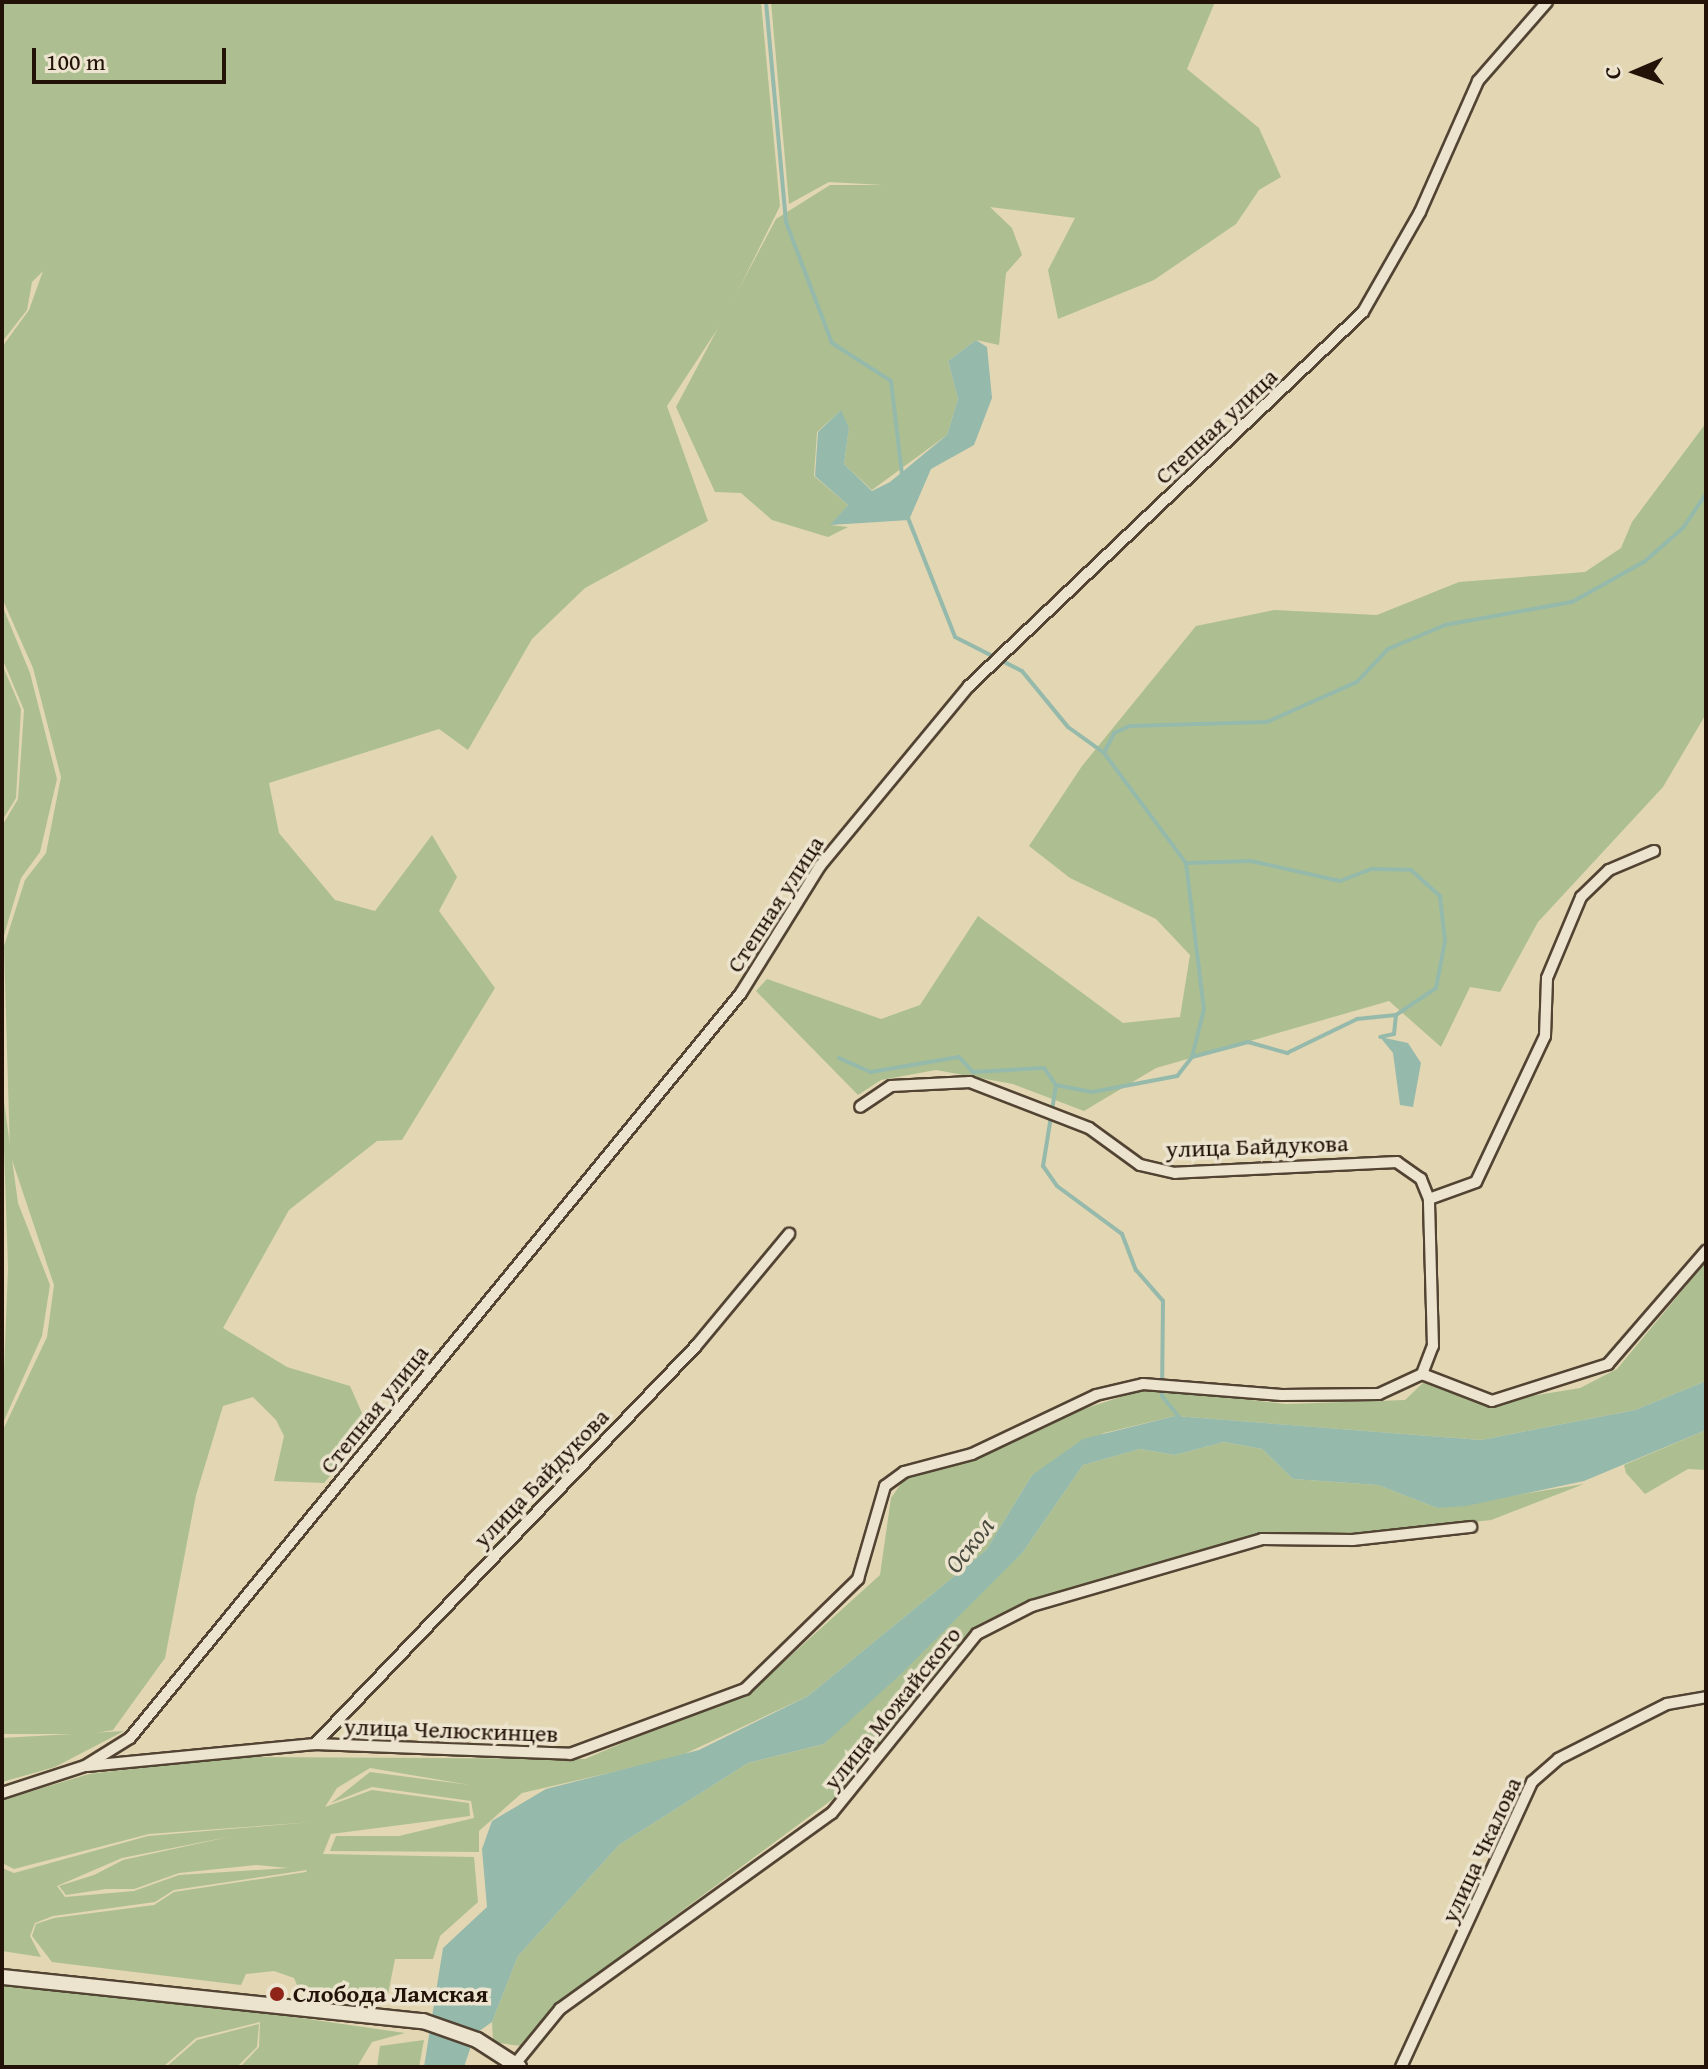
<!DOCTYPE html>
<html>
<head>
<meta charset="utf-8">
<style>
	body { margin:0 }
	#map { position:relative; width:1708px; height:2069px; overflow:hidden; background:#e2d6b3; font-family:"Gentium Book Plus",serif }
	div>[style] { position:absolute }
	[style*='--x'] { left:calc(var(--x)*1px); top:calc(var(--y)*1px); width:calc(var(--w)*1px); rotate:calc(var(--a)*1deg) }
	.green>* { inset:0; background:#adbf91 }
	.water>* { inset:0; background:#95b9ab }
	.stream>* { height:4px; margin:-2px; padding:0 2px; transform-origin:2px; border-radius:2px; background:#95b9ab }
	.roads { filter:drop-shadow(2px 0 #524333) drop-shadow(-2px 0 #524333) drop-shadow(0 2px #524333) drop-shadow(0 -2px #524333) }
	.street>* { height:10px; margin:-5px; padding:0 5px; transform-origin:5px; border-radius:5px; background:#ece4ce }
	.secondary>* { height:14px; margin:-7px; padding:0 7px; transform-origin:7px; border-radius:7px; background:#ece4ce }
	.dots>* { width:22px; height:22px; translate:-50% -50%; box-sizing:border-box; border:4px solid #ece4ce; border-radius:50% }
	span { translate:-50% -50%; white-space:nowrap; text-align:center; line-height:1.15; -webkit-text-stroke:7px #ece4ce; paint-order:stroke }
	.street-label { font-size:24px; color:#221208 }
	.poi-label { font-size:24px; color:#221208; font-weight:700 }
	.left { translate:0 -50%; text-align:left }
	.water-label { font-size:26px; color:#4a4c41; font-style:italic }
	.frame { position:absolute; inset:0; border:4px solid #221208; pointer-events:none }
	.north { position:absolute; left:1596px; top:32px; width:80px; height:80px; -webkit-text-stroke:6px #ece4ce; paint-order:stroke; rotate:268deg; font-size:22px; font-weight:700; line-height:32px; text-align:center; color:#221208 }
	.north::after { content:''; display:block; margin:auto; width:28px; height:36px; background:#221208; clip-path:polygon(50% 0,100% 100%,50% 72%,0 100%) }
	.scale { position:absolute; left:32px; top:48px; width:194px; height:36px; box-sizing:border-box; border:4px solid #221208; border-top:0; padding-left:10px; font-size:24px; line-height:28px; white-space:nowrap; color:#221208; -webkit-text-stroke:6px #ece4ce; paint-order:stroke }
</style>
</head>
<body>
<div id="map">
	<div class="green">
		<i style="clip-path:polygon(2px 2px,761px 2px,780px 206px,724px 319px,667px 406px,708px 521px,585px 588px,532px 639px,468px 750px,439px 729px,269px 783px,279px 833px,335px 900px,375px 911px,432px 835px,457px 877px,439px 911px,495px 988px,402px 1140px,377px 1141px,289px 1210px,223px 1328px,287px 1367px,350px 1386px,362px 1413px,346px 1457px,324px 1483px,274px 1481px,284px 1436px,276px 1420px,253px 1397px,223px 1406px,196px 1495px,165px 1658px,113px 1730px,90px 1734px,2px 1734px,2px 1432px,47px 1337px,54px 1285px,10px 1154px,4px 946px,25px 880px,46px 853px,61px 777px,33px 668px,2px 598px,2px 347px,29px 310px,43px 271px,32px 282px,27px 310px,2px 342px)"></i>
		<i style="clip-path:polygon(771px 2px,1215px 2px,1187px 69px,1259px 128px,1281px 177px,1259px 190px,1236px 224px,1154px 280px,1058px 319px,1048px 270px,1075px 218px,990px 207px,1012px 228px,1022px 255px,1006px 273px,999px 345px,976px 340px,948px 361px,958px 399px,947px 435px,872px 490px,844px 464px,849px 428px,840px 411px,817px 432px,814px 476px,848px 505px,831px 525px,848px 527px,828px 537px,772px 520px,741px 493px,715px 492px,676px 407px,776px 219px,830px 185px,883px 185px,829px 182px,789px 204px)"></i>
		<i style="clip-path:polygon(1706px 423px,1706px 714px,1663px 787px,1538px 922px,1500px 992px,1470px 987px,1441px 1047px,1389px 1001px,1156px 1068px,1084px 1111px,1013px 1084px,936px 1070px,881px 1080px,858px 1095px,756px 991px,767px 979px,881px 1019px,920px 1005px,978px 916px,1123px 1023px,1180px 1017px,1190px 955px,1156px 919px,1070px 878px,1029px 846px,1082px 766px,1196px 626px,1274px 610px,1377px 615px,1459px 582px,1585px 572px,1621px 548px,1632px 522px)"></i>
		<i style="clip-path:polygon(2px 605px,30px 673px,57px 779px,40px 852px,21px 878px,2px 942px,2px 826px,18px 799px,24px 710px,2px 658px)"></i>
		<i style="clip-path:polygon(2px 664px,21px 709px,16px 798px,2px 821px)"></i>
		<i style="clip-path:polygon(2px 1087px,18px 1203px,50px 1285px,42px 1336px,2px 1425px,8px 1268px)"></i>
		<i style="clip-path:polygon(evenodd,1706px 1262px,1706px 1381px,1635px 1410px,1481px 1440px,1175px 1416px,1104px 1433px,1032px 1475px,986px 1550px,808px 1696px,678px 1757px,522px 1793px,479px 1831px,479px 1852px,330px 1851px,336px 1836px,399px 1836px,474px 1818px,471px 1801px,372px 1787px,331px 1803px,370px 1772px,470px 1785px,370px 1768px,337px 1788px,325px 1807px,372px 1790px,469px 1803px,470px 1816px,331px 1834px,323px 1854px,474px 1857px,478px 1902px,440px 1936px,433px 1959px,395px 1959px,387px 1999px,300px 1992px,294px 1978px,274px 1971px,246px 1974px,241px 1985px,52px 1962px,32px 1936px,36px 1924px,54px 1918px,154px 1905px,174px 1892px,306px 1872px,307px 1870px,174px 1890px,155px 1902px,53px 1916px,35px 1923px,30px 1936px,41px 1957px,2px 1951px,2px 1868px,14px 1873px,148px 1836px,313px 1822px,149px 1834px,14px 1869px,2px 1863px,2px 1800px,89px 1774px,236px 1757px,585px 1759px,758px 1685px,880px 1575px,891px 1498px,905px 1478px,974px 1461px,1047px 1421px,1148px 1388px,1286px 1404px,1405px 1400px,1426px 1380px,1489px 1403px,1580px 1388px,1617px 1369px,1706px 1262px,233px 1836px,123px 1860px,94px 1875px,59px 1886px,66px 1895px,106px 1889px,134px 1889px,179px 1873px,257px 1865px,288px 1868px,179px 1875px,134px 1891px,65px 1897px,57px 1886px,122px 1858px,233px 1836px)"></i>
		<i style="clip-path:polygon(1706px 1430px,1706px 1470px,1688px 1469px,1645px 1494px,1626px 1473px,1624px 1465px)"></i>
		<i style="clip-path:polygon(1224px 1442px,1262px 1449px,1293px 1479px,1378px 1485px,1437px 1508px,1584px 1484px,1491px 1520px,1358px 1535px,1257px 1534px,1030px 1600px,974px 1631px,845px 1790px,553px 2006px,521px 2046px,493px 2042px,492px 2022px,518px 1956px,619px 1845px,748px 1763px,824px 1744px,1023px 1552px,1083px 1465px,1140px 1449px,1175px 1455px)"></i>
		<i style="clip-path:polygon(124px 1731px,55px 1767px,2px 1782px,2px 1738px)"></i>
		<i style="clip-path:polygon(2px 1986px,149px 1996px,405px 2033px,372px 2042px,357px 2067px,240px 2067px,259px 2047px,260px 2022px,196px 2038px,163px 2067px,2px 2067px)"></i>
		<i style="clip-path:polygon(259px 2024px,257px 2047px,237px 2067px,166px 2067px,197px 2040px)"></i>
		<i style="clip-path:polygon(424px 2040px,419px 2067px,377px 2067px,380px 2046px)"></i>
	</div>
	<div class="water">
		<i style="clip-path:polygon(976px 340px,987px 347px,992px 398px,974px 445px,931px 469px,909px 520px,830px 525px,848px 505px,815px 476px,818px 432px,841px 410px,849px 428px,844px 464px,872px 491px,890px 482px,947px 435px,958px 399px,948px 361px)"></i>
		<i style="clip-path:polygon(1380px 1037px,1408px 1043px,1421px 1063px,1413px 1107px,1400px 1105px,1393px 1053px)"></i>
		<i style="clip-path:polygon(1706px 1381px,1706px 1430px,1584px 1481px,1466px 1506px,1437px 1508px,1378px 1485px,1293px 1479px,1262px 1449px,1224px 1442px,1175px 1455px,1140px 1449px,1083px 1465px,1023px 1552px,900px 1675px,824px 1744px,748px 1763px,619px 1845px,518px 1956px,492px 2022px,475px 2034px,464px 2067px,424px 2067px,443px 1948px,487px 1907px,482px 1849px,492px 1821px,546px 1789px,699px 1750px,808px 1696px,986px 1550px,1032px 1475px,1083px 1439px,1175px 1416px,1481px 1440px,1635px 1410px)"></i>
	</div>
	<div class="stream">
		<i style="--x:766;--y:2;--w:221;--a:84.8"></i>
		<i style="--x:786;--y:222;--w:129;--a:69.2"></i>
		<i style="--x:832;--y:343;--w:70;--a:32.8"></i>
		<i style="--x:891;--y:381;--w:94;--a:83.3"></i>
		<i style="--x:908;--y:518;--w:128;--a:68.4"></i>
		<i style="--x:955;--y:637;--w:75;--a:26.9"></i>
		<i style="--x:1022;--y:671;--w:72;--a:50.6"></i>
		<i style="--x:1068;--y:727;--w:44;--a:35.8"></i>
		<i style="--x:1104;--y:753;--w:137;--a:53.3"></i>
		<i style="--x:1186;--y:863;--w:147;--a:83"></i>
		<i style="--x:1204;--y:1009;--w:49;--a:104"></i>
		<i style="--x:1192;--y:1057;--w:24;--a:128"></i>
		<i style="--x:1177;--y:1076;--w:86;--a:169.3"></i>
		<i style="--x:1092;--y:1092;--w:37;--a:-169"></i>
		<i style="--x:1104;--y:753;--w:22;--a:-63"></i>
		<i style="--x:1114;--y:733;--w:17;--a:-24"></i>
		<i style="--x:1130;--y:726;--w:137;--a:-1.7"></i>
		<i style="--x:1267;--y:722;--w:98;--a:-24"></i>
		<i style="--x:1357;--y:682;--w:45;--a:-46.8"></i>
		<i style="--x:1388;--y:649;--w:62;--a:-22.8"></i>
		<i style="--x:1445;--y:625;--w:129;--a:-10.3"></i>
		<i style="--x:1572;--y:602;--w:82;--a:-29.1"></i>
		<i style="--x:1644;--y:562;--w:52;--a:-41.1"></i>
		<i style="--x:1683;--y:528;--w:41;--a:-55.9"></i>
		<i style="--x:1186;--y:863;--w:65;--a:-1.8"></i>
		<i style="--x:1251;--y:861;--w:91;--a:12.7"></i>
		<i style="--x:1340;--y:881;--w:34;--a:-21"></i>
		<i style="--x:1372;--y:869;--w:39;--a:1"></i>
		<i style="--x:1411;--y:870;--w:39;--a:42"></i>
		<i style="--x:1440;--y:896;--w:45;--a:83.7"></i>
		<i style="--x:1445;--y:941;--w:48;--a:100.8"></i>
		<i style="--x:1436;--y:988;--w:48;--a:146"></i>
		<i style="--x:1192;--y:1057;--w:58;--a:-15"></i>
		<i style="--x:1248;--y:1042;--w:41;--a:15.8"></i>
		<i style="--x:1287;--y:1053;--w:78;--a:-25.9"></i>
		<i style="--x:1357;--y:1019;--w:39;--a:-6"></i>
		<i style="--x:1396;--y:1015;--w:19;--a:96"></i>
		<i style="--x:1394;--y:1034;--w:14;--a:168"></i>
		<i style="--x:839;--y:1058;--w:35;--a:24"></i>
		<i style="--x:871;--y:1072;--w:89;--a:-9.7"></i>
		<i style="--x:959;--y:1057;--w:21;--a:47"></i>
		<i style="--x:973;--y:1072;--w:71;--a:-3.2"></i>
		<i style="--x:1044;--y:1068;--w:21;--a:55"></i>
		<i style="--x:1056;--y:1085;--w:82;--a:99.1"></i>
		<i style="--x:1043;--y:1166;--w:24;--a:55"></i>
		<i style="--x:1057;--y:1186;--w:81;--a:36.4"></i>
		<i style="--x:1122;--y:1234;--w:39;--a:69"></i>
		<i style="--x:1136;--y:1270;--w:41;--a:48.9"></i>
		<i style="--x:1163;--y:1301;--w:95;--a:90.6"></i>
		<i style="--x:1162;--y:1396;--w:28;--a:51"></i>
	</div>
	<div class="roads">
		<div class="street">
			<i style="--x:1429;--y:1199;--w:50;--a:-19.9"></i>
			<i style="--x:1476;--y:1182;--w:161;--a:-64.7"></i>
			<i style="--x:1545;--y:1036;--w:58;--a:-88"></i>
			<i style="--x:1547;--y:978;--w:88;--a:-67.2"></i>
			<i style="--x:1581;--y:897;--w:39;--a:-44"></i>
			<i style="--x:1609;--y:870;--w:49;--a:-22.9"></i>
			<i style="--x:1422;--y:1374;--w:75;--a:21.1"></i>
			<i style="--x:1492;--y:1401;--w:122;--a:-17.7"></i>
			<i style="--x:1608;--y:1364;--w:150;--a:-49.1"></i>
			<i style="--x:315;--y:1744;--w:551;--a:-46.25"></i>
			<i style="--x:696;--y:1346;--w:146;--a:-50.3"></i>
			<i style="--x:87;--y:1766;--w:229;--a:-5.5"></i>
			<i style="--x:315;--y:1744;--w:255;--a:2.2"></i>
			<i style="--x:570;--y:1754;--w:187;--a:-20.4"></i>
			<i style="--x:745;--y:1689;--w:158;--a:-44.2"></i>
			<i style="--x:858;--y:1579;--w:97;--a:-73.8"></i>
			<i style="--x:885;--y:1486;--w:24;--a:-36"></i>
			<i style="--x:904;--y:1472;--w:70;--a:-14.8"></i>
			<i style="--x:972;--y:1454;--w:137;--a:-25.4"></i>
			<i style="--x:1096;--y:1395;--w:48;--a:-13.2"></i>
			<i style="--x:1143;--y:1384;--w:139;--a:4.5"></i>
			<i style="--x:1282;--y:1395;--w:97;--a:-0.6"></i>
			<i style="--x:1379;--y:1394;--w:47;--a:-24.9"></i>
			<i style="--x:1422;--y:1374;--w:30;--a:-69"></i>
			<i style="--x:1433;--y:1346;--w:147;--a:-91.6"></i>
			<i style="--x:1429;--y:1199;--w:22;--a:-112"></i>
			<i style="--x:1421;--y:1179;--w:29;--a:-145"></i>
			<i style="--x:1397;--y:1162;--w:222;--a:177.2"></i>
			<i style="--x:1175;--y:1173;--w:36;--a:-167"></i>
			<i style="--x:1140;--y:1165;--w:63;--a:-144"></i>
			<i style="--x:1089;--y:1128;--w:128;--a:-158.9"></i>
			<i style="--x:970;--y:1082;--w:79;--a:177.1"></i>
			<i style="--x:891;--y:1086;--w:37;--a:146"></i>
			<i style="--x:2;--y:1793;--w:87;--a:-18"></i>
			<i style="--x:85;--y:1766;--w:53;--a:-31.9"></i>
			<i style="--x:130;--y:1738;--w:964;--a:-50.64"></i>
			<i style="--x:741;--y:993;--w:150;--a:-58.1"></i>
			<i style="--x:820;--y:866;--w:234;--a:-50.4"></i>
			<i style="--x:969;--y:686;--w:543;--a:-43.51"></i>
			<i style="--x:1363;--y:312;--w:115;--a:-60.3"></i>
			<i style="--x:1420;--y:212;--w:143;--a:-66.1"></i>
			<i style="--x:1478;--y:81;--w:105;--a:-48.9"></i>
			<i style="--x:515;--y:2064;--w:71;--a:-50.7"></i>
			<i style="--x:560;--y:2009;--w:335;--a:-35.8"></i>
			<i style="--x:832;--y:1813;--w:230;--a:-51"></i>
			<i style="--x:977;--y:1634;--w:62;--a:-27"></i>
			<i style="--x:1032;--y:1606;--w:240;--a:-16.2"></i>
			<i style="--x:1262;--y:1539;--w:91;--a:0.6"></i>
			<i style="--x:1353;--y:1540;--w:119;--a:-6.3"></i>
			<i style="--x:1401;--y:2067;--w:314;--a:-65.3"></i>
			<i style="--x:1532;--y:1782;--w:35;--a:-41"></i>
			<i style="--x:1558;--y:1759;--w:122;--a:-26.8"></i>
			<i style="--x:1667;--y:1704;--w:40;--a:-10"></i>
		</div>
		<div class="secondary">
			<i style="--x:2;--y:1977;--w:423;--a:6"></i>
			<i style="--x:423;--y:2021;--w:57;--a:19.4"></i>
			<i style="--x:477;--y:2040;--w:50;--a:32.7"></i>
		</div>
	</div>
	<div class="dots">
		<i style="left:277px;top:1994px;background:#8f2418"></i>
	</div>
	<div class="street-label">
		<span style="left:1216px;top:426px;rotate:-43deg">Степная улица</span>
		<span style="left:775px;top:904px;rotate:-57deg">Степная улица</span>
		<span style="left:1257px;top:1146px;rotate:-2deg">улица Байдукова</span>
		<span style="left:374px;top:1409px;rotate:-51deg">Степная улица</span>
		<span style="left:541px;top:1478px;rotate:-46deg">улица Байдукова</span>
		<span style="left:892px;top:1708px;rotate:-51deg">улица Можайского</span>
		<span style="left:451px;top:1730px;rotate:2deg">улица Челюскинцев</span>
		<span style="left:1481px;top:1850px;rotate:-65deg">улица Чкалова</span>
	</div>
	<div class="poi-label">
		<span class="left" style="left:293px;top:1994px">Слобода Ламская</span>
	</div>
	<div class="water-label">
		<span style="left:969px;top:1545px;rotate:-52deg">Оскол</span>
	</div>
	<div class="frame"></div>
	<div class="north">С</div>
	<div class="scale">100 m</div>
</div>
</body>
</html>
